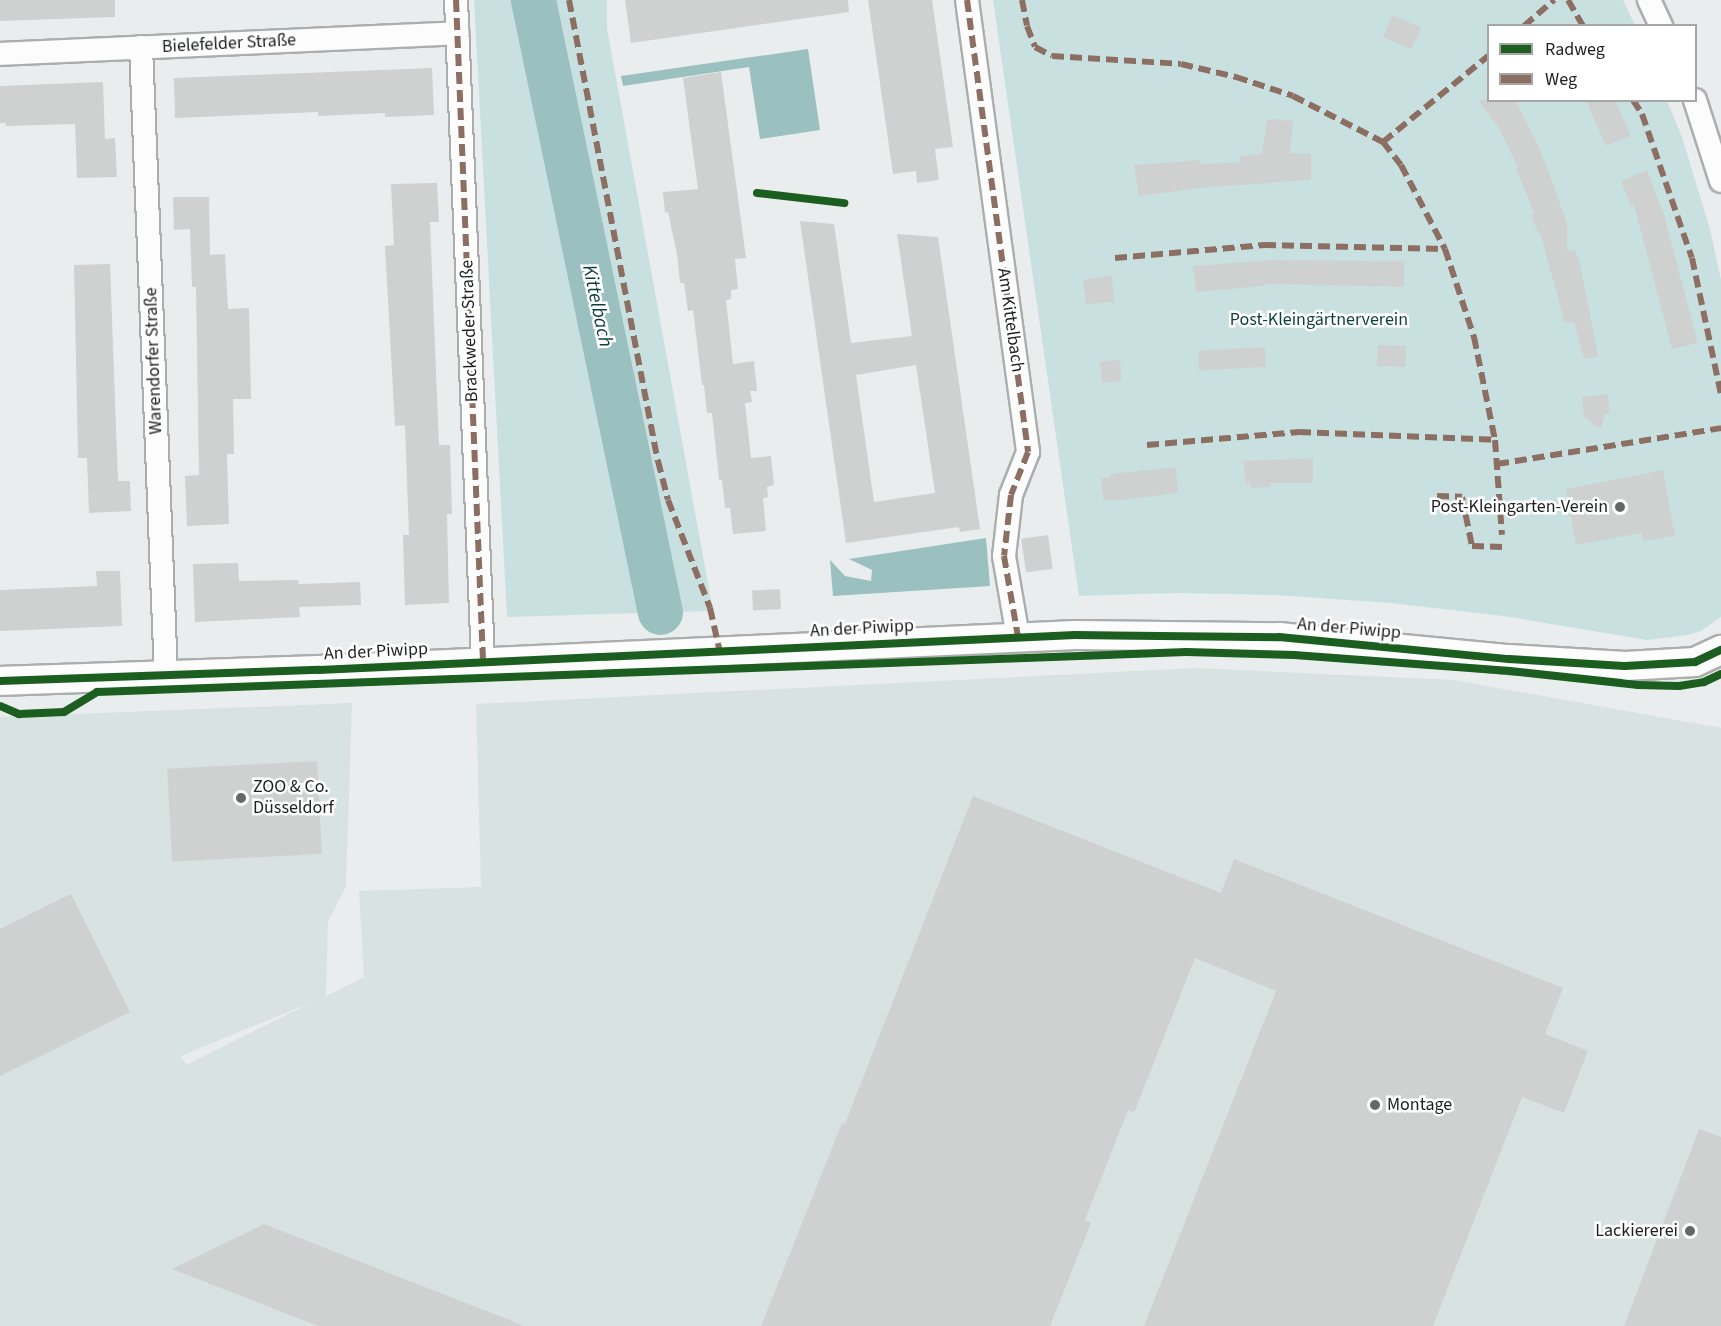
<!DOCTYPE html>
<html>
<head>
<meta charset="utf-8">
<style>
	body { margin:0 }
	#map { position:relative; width:1721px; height:1326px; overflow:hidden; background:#eaeded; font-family:"Source Sans 3",sans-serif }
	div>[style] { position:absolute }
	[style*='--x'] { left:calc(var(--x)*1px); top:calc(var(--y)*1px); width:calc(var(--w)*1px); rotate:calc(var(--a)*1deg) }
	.built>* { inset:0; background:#d8e2e1 }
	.green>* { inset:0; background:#c8e1e0 }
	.water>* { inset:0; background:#9ac0bf }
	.river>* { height:45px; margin:-22.5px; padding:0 22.5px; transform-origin:22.5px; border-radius:22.5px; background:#9ac0bf }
	.building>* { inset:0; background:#cfd1d1; transform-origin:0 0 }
	.roads { filter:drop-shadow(2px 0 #acaeae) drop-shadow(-2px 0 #acaeae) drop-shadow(0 2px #acaeae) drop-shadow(0 -2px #acaeae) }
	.minor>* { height:22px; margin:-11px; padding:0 11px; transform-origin:11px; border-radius:11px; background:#fcfcfc }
	.tertiary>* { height:28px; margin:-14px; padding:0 14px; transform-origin:14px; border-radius:14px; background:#fcfcfc }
	.quiet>* { height:6px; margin-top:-3px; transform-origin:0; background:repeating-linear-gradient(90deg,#8d6e63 0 12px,transparent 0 18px) }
	.cycleway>* { height:8px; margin:-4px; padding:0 4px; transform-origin:4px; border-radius:4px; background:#1b5e20 }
	.dots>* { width:16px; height:16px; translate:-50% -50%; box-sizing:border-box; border:3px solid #fff; border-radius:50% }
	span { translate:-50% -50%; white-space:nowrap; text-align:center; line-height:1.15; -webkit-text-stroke:5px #fff; paint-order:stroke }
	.street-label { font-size:18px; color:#1e201f }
	.park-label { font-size:18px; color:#0d3f3f }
	.poi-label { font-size:18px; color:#1e201f }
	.right { translate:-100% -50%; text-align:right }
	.left { translate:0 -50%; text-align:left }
	.water-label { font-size:20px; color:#0a3d3d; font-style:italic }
	.legend { position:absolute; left:1487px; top:24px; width:210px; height:78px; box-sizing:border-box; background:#fff; border:2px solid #a5a6a5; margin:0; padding:8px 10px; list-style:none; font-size:18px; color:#1e201f }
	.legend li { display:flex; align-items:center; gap:12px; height:30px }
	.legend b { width:30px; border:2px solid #a5a6a5 }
</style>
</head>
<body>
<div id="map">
	<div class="built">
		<i style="clip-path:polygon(evenodd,1196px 668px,1454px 680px,1721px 728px,1721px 1326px,0 1326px,0 717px,352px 703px,346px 886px,328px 922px,326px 996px,364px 977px,359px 891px,481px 887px,476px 704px,1196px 668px,312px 1002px,186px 1065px,181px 1057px,181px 1056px,312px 1002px)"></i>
	</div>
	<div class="green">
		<i style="clip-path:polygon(474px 0,520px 0,567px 265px,640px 613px,507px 617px)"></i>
		<i style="clip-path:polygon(525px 0,607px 0,607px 28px,713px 611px,643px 613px,526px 19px)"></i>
		<i style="clip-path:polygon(993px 0,1623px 0,1635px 25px,1488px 26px,1488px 100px,1667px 101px,1682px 137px,1710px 229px,1721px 280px,1721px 617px,1701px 631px,1688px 635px,1647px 640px,1503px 616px,1391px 603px,1275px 595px,1177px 593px,1079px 596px)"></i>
	</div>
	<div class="water">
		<i style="clip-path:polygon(808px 49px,820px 130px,760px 139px,749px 67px,623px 86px,621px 76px)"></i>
		<i style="clip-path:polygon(986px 538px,990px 586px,833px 596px,830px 560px,845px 576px,871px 581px,872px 570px,849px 559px)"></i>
	</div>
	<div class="river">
		<i style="--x:533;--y:0;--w:625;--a:78.28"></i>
	</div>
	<div class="building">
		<i style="clip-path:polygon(0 0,115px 0,115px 17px,0 21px)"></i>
		<i style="clip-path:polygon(625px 0,848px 0,849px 12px,631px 43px)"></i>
		<i style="clip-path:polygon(868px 0,932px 0,953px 147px,935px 149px,939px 180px,917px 183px,916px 171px,893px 174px)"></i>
		<i style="left:1393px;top:15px;width:31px;height:24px;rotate:25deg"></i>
		<i style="clip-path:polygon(432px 68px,434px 115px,385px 117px,385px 113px,318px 116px,318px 112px,175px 118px,174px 78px)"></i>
		<i style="clip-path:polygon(721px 72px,746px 258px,735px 259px,738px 289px,731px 290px,731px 299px,726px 300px,733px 364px,754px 361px,757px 391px,750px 391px,752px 402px,745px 403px,751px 458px,771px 456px,774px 485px,767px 487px,768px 497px,763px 498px,766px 531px,733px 534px,730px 508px,725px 508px,722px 480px,719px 480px,712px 413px,707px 413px,704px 385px,702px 385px,693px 310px,688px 311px,684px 283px,680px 283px,677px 254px,668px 212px,665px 213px,663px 192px,698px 189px,683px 78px)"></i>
		<i style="clip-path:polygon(103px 82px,105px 139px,115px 138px,117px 177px,77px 178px,75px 124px,6px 126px,6px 123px,0 123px,0 86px)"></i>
		<i style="clip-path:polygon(1478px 100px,1515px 100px,1542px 154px,1567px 223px,1567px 251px,1575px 249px,1581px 268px,1598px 356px,1584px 359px,1574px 322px,1565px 323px,1540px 233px,1538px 233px,1531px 214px,1534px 213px,1516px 168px,1518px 167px,1500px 130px)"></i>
		<i style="clip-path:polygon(1586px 100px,1615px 100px,1631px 136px,1606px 146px)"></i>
		<i style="clip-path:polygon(1272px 119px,1293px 121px,1290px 153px,1311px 154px,1311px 180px,1209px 187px,1139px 196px,1134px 165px,1200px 160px,1201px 164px,1241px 162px,1240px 156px,1262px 154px,1267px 120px)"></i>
		<i style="clip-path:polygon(1647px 170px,1664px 215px,1698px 343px,1672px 349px,1634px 205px,1631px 206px,1621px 181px)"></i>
		<i style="clip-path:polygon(437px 183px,439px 222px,430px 222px,439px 445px,450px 445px,452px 514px,447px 514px,449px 603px,405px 605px,403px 535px,409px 535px,405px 425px,395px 426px,385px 246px,394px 245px,391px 184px)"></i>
		<i style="clip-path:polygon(173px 197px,209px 197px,210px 255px,225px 254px,228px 309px,249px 308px,251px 399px,233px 399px,234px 454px,227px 454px,229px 524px,187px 526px,185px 476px,199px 475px,196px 287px,192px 287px,190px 229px,174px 230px)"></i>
		<i style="clip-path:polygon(evenodd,800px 221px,834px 224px,851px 343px,912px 336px,897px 234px,938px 237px,980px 529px,960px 532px,959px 527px,846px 543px,800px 221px,916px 365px,935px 493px,874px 502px,856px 375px,916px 365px)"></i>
		<i style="clip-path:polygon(1270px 260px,1404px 261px,1404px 287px,1265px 284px,1265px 286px,1196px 292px,1193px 266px)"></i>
		<i style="clip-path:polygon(110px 264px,118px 481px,130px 481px,131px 511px,89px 513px,87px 458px,78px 458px,74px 265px)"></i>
		<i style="clip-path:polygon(1112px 275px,1114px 302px,1086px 304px,1083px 280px)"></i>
		<i style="left:1378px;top:345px;width:28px;height:21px;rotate:2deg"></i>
		<i style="left:1265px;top:347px;width:20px;height:67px;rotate:87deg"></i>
		<i style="left:1120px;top:360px;width:21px;height:20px;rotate:85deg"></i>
		<i style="clip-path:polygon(1608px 394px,1610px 413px,1605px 414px,1601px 429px,1584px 417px,1582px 397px)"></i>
		<i style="clip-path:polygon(1313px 458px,1313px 483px,1270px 483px,1270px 487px,1251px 488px,1250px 483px,1245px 484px,1244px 461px)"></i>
		<i style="clip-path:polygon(1176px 467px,1178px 493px,1112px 501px,1103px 499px,1101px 478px,1110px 477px,1110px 474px)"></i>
		<i style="clip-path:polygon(1663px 470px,1675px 536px,1643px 541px,1642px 533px,1576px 545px,1566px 489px)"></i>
		<i style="left:1048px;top:535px;width:34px;height:27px;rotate:82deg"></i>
		<i style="clip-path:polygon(238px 563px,239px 581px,298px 580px,299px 584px,360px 582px,361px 605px,299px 607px,300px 617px,195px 622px,193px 564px)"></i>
		<i style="clip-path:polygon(96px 571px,120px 571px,122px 626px,0 631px,0 590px,97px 586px)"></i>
		<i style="left:780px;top:589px;width:20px;height:28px;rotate:87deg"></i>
		<i style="left:317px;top:761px;width:93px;height:150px;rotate:87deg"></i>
		<i style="clip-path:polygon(973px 796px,1221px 893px,1234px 859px,1563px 988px,1545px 1034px,1588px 1051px,1564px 1113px,1522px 1097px,1433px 1326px,1144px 1326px,1276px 991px,1195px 958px,1134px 1113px,1128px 1110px,1085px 1220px,1091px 1223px,1050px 1326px,761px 1326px,842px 1123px,845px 1124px)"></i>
		<i style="clip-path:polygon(71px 894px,130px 1012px,0 1076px,0 929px)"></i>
		<i style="clip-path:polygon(1699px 1129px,1721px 1137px,1721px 1326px,1624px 1326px)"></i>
		<i style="clip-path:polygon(264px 1224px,522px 1325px,521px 1326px,318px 1326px,172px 1269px)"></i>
	</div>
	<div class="roads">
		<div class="minor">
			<i style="--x:456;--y:0;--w:663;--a:87.66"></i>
			<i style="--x:967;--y:0;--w:456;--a:82.3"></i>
			<i style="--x:1028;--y:452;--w:46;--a:111.6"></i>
			<i style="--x:1011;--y:495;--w:61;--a:96.5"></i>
			<i style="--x:1004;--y:556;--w:82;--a:80.2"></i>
			<i style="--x:1649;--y:0;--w:29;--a:65"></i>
			<i style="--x:141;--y:47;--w:628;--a:87.72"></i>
			<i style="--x:0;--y:54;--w:458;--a:-2.6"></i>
			<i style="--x:1695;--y:100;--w:85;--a:72.2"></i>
		</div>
		<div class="tertiary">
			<i style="--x:0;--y:681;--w:319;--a:-2"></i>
			<i style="--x:319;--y:670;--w:757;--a:-2.65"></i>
			<i style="--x:1075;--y:635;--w:204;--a:0.6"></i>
			<i style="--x:1279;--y:637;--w:231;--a:5.5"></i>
			<i style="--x:1509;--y:659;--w:116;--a:3.5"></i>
			<i style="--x:1625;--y:666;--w:70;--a:-3.3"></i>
			<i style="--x:1695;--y:662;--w:29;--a:-25"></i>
		</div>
	</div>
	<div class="quiet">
		<i style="--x:456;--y:0;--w:663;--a:87.66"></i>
		<i style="--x:569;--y:0;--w:470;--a:79.1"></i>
		<i style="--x:658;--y:461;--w:40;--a:75.6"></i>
		<i style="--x:668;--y:500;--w:116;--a:68.7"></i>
		<i style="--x:710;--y:608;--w:50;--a:77.3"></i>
		<i style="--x:967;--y:0;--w:456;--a:82.3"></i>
		<i style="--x:1028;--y:452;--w:46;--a:111.6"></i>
		<i style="--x:1011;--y:495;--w:61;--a:96.5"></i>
		<i style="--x:1004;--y:556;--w:82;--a:80.2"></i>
		<i style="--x:1022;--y:0;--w:26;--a:79"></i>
		<i style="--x:1027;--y:26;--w:22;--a:69"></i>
		<i style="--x:1035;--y:47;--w:19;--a:28"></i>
		<i style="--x:1052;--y:56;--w:129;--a:3.5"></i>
		<i style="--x:1181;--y:64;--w:57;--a:13.3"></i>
		<i style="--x:1236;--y:77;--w:60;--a:18.4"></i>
		<i style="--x:1293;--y:96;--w:101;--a:27.1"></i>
		<i style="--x:1383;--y:142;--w:29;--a:52"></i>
		<i style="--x:1401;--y:165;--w:95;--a:62.4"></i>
		<i style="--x:1445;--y:249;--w:93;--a:71.8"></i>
		<i style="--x:1474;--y:337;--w:105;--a:78.5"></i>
		<i style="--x:1495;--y:440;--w:95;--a:85.8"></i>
		<i style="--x:1568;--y:0;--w:30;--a:60"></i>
		<i style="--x:1524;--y:26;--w:40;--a:-41"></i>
		<i style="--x:1633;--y:100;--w:17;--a:57"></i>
		<i style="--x:1642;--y:114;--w:152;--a:70.9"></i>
		<i style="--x:1692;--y:258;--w:140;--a:78"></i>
		<i style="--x:1383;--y:142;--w:136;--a:-39.3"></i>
		<i style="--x:1115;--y:258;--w:150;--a:-5"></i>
		<i style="--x:1264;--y:245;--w:181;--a:1.3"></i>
		<i style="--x:1147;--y:445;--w:153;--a:-4.9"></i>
		<i style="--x:1299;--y:432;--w:196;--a:2.3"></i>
		<i style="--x:1497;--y:464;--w:227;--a:-9.1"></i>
		<i style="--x:1437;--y:496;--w:25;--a:2"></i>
		<i style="--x:1462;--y:497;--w:50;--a:78.5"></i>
		<i style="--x:1472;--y:546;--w:31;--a:2"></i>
	</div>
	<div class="cycleway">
		<i style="--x:757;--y:193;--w:88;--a:6.6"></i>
		<i style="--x:0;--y:681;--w:319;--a:-2"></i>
		<i style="--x:319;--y:670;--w:757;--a:-2.65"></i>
		<i style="--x:1075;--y:635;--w:204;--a:0.6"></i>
		<i style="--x:1279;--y:637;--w:231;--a:5.5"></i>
		<i style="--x:1509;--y:659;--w:116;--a:3.5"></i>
		<i style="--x:1625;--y:666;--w:70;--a:-3.3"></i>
		<i style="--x:1695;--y:662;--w:29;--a:-25"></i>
		<i style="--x:0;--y:706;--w:21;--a:23"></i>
		<i style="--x:19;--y:714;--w:45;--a:-2.5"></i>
		<i style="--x:64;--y:712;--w:39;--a:-31"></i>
		<i style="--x:97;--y:692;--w:1090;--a:-2.1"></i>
		<i style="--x:1186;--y:652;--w:108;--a:1.6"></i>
		<i style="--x:1294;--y:655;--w:217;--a:4.2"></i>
		<i style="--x:1510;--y:671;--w:129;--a:6.2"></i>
		<i style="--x:1638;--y:685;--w:41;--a:1.4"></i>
		<i style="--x:1679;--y:686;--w:25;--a:-9"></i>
		<i style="--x:1704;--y:682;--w:19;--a:-25"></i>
	</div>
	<div class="dots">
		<i style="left:1620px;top:507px;background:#656867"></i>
		<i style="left:241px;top:798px;background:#656867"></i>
		<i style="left:1375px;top:1105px;background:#656867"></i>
		<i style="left:1690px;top:1231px;background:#656867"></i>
	</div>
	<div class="street-label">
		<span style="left:229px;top:44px;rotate:-3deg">Bielefelder Straße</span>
		<span style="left:1010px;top:320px;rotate:82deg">Am Kittelbach</span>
		<span style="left:470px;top:331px;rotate:-92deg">Brackweder Straße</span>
		<span style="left:154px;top:361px;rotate:-92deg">Warendorfer Straße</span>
		<span style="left:862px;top:629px;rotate:-3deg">An der Piwipp</span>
		<span style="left:1349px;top:629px;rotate:5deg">An der Piwipp</span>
		<span style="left:376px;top:652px;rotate:-3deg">An der Piwipp</span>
	</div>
	<div class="park-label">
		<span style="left:1319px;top:320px">Post-Kleingärtnerverein</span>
	</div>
	<div class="poi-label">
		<span class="right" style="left:1608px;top:507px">Post-Kleingarten-Verein</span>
		<span class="left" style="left:253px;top:798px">ZOO &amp; Co.<br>Düsseldorf</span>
		<span class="left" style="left:1387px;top:1105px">Montage</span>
		<span class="right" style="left:1678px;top:1231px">Lackiererei</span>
	</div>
	<div class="water-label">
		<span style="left:597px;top:306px;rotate:78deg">Kittelbach</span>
	</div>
	<ul class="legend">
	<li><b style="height:8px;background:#1b5e20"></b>Radweg</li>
	<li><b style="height:8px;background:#8d6e63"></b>Weg</li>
	</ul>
</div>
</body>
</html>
